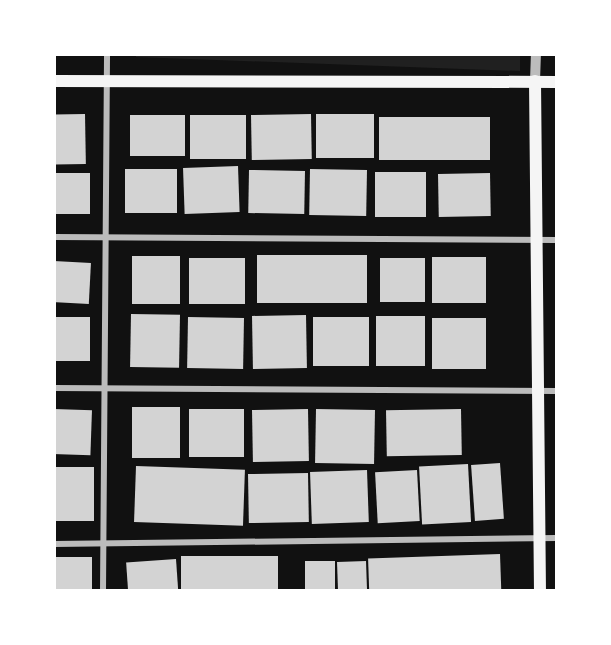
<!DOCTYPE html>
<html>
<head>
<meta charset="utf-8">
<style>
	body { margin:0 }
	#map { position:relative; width:611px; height:645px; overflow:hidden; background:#111; font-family:Roboto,sans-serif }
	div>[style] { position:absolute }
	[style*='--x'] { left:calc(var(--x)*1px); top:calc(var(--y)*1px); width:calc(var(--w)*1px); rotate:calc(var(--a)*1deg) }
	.green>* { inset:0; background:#202020 }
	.building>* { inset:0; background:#d3d3d3; transform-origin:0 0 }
	.minor>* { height:6px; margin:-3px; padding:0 3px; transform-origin:3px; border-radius:3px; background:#bcbcbc }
	.tertiary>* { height:10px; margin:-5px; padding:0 5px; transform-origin:5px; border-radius:5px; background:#bcbcbc }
	.secondary>* { height:12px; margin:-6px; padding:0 6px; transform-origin:6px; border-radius:6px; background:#f5f5f5 }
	span { translate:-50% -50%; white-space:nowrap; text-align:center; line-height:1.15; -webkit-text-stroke:5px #fff; paint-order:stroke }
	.frame { position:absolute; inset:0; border:56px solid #fff; pointer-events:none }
</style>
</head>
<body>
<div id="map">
	<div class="green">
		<i style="clip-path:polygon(136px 54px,520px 54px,520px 71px,136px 57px)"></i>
	</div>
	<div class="building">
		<i style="left:85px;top:114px;width:50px;height:31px;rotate:89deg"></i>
		<i style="left:311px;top:114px;width:45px;height:60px;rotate:89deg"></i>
		<i style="left:374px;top:114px;width:44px;height:58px;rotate:90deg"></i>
		<i style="left:130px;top:115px;width:55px;height:41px"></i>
		<i style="left:190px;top:115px;width:56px;height:44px"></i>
		<i style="left:379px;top:117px;width:111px;height:43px"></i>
		<i style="left:238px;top:166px;width:46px;height:55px;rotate:88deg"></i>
		<i style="left:125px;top:169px;width:52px;height:44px"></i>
		<i style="left:310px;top:169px;width:57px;height:46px;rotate:1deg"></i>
		<i style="left:249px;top:170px;width:56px;height:43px;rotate:1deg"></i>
		<i style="left:375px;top:172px;width:51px;height:45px"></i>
		<i style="left:54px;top:173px;width:36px;height:41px"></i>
		<i style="left:490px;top:173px;width:43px;height:52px;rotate:89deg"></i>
		<i style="left:257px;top:255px;width:110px;height:48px"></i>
		<i style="left:132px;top:256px;width:48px;height:48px"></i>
		<i style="left:432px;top:257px;width:54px;height:46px"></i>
		<i style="left:189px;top:258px;width:56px;height:46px"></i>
		<i style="left:380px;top:258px;width:45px;height:44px"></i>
		<i style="left:54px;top:261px;width:37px;height:41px;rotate:3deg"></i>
		<i style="left:131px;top:314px;width:49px;height:53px;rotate:1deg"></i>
		<i style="left:306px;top:315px;width:53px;height:54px;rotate:89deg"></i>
		<i style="left:425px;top:316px;width:50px;height:49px;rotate:90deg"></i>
		<i style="left:54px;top:317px;width:36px;height:44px"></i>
		<i style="left:188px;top:317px;width:56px;height:51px;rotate:1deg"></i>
		<i style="left:313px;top:317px;width:56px;height:49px"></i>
		<i style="left:432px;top:318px;width:54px;height:51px"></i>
		<i style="left:132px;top:407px;width:48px;height:51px"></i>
		<i style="left:54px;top:409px;width:38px;height:45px;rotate:2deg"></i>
		<i style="left:244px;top:409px;width:48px;height:55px;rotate:90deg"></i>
		<i style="left:308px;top:409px;width:52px;height:56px;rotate:89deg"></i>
		<i style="left:316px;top:409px;width:59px;height:54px;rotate:1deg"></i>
		<i style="left:461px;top:409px;width:46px;height:75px;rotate:89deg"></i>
		<i style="left:500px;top:463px;width:56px;height:29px;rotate:86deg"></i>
		<i style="left:468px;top:464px;width:58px;height:49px;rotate:87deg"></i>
		<i style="left:136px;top:466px;width:109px;height:56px;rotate:2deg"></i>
		<i style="left:54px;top:467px;width:40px;height:54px"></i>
		<i style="left:367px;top:470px;width:52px;height:57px;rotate:88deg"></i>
		<i style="left:417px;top:470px;width:51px;height:42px;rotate:87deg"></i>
		<i style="left:308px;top:473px;width:49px;height:60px;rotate:89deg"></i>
		<i style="left:500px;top:554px;width:37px;height:132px;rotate:88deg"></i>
		<i style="left:278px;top:556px;width:35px;height:97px;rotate:90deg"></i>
		<i style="left:54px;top:557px;width:38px;height:34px"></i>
		<i style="left:176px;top:559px;width:32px;height:50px;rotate:86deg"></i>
		<i style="left:305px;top:561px;width:30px;height:30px"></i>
		<i style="left:366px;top:561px;width:30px;height:29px;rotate:88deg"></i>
	</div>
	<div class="minor">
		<i style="--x:54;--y:237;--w:503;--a:0.34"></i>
		<i style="--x:54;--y:388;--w:503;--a:0.34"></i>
		<i style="--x:54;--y:544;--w:503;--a:-0.68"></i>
		<i style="--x:103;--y:591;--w:537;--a:-89.57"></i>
	</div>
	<div class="tertiary">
		<i style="--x:535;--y:81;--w:27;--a:-88"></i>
	</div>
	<div class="secondary">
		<i style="--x:54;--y:81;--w:503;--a:0.11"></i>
		<i style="--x:535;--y:81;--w:510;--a:89.44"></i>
	</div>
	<div class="frame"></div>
</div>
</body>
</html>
